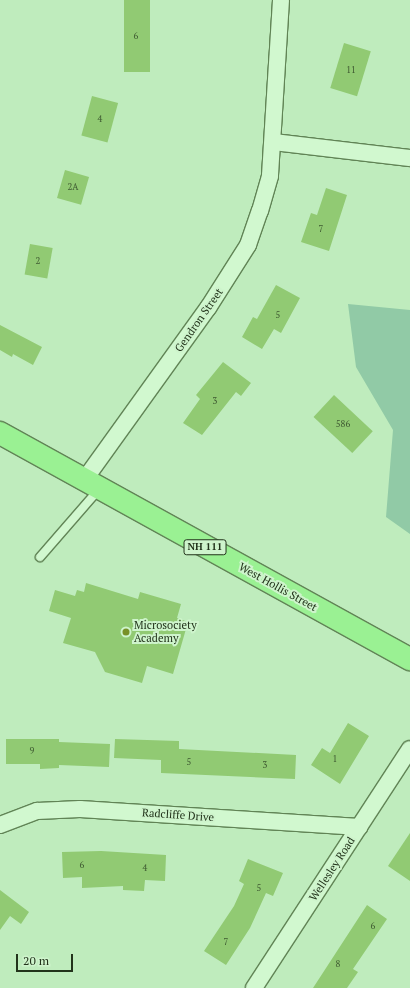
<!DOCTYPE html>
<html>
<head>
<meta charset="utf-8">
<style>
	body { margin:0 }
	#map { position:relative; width:410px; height:988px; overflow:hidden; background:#bfecbd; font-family:"PT Serif",serif }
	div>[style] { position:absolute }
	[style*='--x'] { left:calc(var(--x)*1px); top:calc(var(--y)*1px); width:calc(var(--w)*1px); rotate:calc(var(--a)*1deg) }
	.green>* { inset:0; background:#91caa6 }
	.building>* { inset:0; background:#91ca73; transform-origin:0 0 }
	.roads { filter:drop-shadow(1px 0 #618456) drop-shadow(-1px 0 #618456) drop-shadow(0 1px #618456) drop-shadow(0 -1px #618456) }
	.service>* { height:8px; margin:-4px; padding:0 4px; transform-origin:4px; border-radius:4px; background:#d1f8cf }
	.minor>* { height:16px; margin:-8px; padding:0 8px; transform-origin:8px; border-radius:8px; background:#d1f8cf }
	.primary>* { height:22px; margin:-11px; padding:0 11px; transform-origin:11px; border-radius:11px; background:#9af193 }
	.dots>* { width:11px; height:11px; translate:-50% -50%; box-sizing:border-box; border:2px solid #cef4cc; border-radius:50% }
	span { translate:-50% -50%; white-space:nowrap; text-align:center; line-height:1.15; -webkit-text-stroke:4px #cef4cc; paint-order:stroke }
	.number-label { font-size:9px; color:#3e5931 }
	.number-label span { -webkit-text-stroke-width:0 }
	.shield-label span { padding:1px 3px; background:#cef4cc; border:1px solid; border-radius:3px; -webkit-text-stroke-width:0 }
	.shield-label { font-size:10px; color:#22331b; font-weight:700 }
	.street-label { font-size:11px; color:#22331b }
	.poi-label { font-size:11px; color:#22331b }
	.left { translate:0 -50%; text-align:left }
	.scale { position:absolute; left:16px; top:954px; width:57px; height:18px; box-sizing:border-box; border:2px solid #22331b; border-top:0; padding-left:5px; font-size:12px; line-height:14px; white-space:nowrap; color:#22331b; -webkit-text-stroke:3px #cef4cc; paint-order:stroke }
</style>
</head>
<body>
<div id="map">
	<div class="green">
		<i style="clip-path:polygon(348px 304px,410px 310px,410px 534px,386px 517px,393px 430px,356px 367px)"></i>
	</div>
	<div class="building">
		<i style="left:124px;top:0;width:26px;height:72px"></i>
		<i style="left:344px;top:43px;width:28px;height:47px;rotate:17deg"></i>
		<i style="left:92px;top:96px;width:27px;height:41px;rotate:15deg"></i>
		<i style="left:65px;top:170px;width:25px;height:29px;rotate:16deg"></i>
		<i style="clip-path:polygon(326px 188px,347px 195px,329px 251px,301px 242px,311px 213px,317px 215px)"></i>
		<i style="left:30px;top:244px;width:23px;height:31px;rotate:10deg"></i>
		<i style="clip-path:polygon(276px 285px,300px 298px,281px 333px,274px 329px,262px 349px,242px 337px,253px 317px,257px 319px)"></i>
		<i style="clip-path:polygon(0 325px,42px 347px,33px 365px,13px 354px,12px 357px,0 350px)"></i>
		<i style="clip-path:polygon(223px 362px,251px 383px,241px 396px,236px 392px,202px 435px,183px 423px,200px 399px,196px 395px)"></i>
		<i style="left:334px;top:395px;width:53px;height:30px;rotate:43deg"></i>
		<i style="clip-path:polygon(86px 583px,138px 599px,140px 592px,181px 604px,177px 618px,188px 622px,173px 674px,147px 666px,142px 683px,105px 672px,95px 652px,63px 643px,71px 618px,49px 611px,55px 590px,75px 596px,77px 590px,84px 592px)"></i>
		<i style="clip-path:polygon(348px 723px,369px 736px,340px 784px,311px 765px,322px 748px,330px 753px)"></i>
		<i style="clip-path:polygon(6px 739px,59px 739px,59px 742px,110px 744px,109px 767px,59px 765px,59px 768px,40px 769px,40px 764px,6px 764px)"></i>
		<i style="clip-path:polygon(115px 739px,179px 741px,179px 749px,296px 755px,295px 779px,161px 773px,161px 760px,114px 758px)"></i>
		<i style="clip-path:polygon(410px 833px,410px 881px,388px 866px)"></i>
		<i style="clip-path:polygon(101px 851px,166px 855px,165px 881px,145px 880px,144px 891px,123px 890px,123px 886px,82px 888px,82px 877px,63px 878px,62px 852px)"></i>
		<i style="clip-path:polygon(248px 859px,283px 873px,273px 896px,266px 893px,250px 928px,226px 965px,204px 951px,234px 906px,244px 884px,239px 881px)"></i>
		<i style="clip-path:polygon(0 890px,29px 912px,21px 924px,10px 916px,0 930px)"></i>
		<i style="clip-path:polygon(367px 905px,387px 919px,353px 969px,358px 972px,347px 988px,313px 988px)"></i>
	</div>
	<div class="roads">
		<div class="service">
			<i style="--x:40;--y:557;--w:91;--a:-49"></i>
		</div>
		<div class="minor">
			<i style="--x:273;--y:142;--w:138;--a:6.7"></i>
			<i style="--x:85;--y:479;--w:211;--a:-54.3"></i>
			<i style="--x:208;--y:308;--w:75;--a:-57.6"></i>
			<i style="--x:248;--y:245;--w:36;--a:-71"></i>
			<i style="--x:260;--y:211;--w:37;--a:-74"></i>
			<i style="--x:270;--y:175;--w:175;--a:-86.4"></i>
			<i style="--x:0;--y:825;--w:40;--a:-21"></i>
			<i style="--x:37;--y:811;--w:43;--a:-2.7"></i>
			<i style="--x:80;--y:809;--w:280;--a:3.7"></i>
			<i style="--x:254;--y:988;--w:285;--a:-56.9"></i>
		</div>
		<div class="primary">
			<i style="--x:0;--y:433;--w:468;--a:28.9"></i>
		</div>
	</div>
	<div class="dots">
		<i style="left:126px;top:632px;background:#789128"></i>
	</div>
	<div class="number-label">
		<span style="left:136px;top:36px">6</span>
		<span style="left:351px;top:70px">11</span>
		<span style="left:100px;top:119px">4</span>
		<span style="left:73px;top:187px">2A</span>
		<span style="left:321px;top:229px">7</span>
		<span style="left:38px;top:261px">2</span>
		<span style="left:278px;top:315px">5</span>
		<span style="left:215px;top:401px">3</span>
		<span style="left:343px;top:424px">586</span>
		<span style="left:32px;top:751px">9</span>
		<span style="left:335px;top:759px">1</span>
		<span style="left:189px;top:762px">5</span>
		<span style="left:265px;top:765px">3</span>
		<span style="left:82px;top:865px">6</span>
		<span style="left:145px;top:868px">4</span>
		<span style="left:259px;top:888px">5</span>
		<span style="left:373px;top:926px">6</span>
		<span style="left:226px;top:942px">7</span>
		<span style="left:338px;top:964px">8</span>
	</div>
	<div class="shield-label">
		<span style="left:205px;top:547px">NH 111</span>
	</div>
	<div class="street-label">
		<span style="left:199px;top:320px;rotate:-55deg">Gendron Street</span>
		<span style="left:278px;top:587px;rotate:29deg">West Hollis Street</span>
		<span style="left:178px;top:815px;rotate:4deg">Radcliffe Drive</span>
		<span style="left:332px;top:869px;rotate:-57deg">Wellesley Road</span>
	</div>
	<div class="poi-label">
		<span class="left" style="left:134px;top:632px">Microsociety<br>Academy</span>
	</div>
	<div class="scale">20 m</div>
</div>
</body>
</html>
